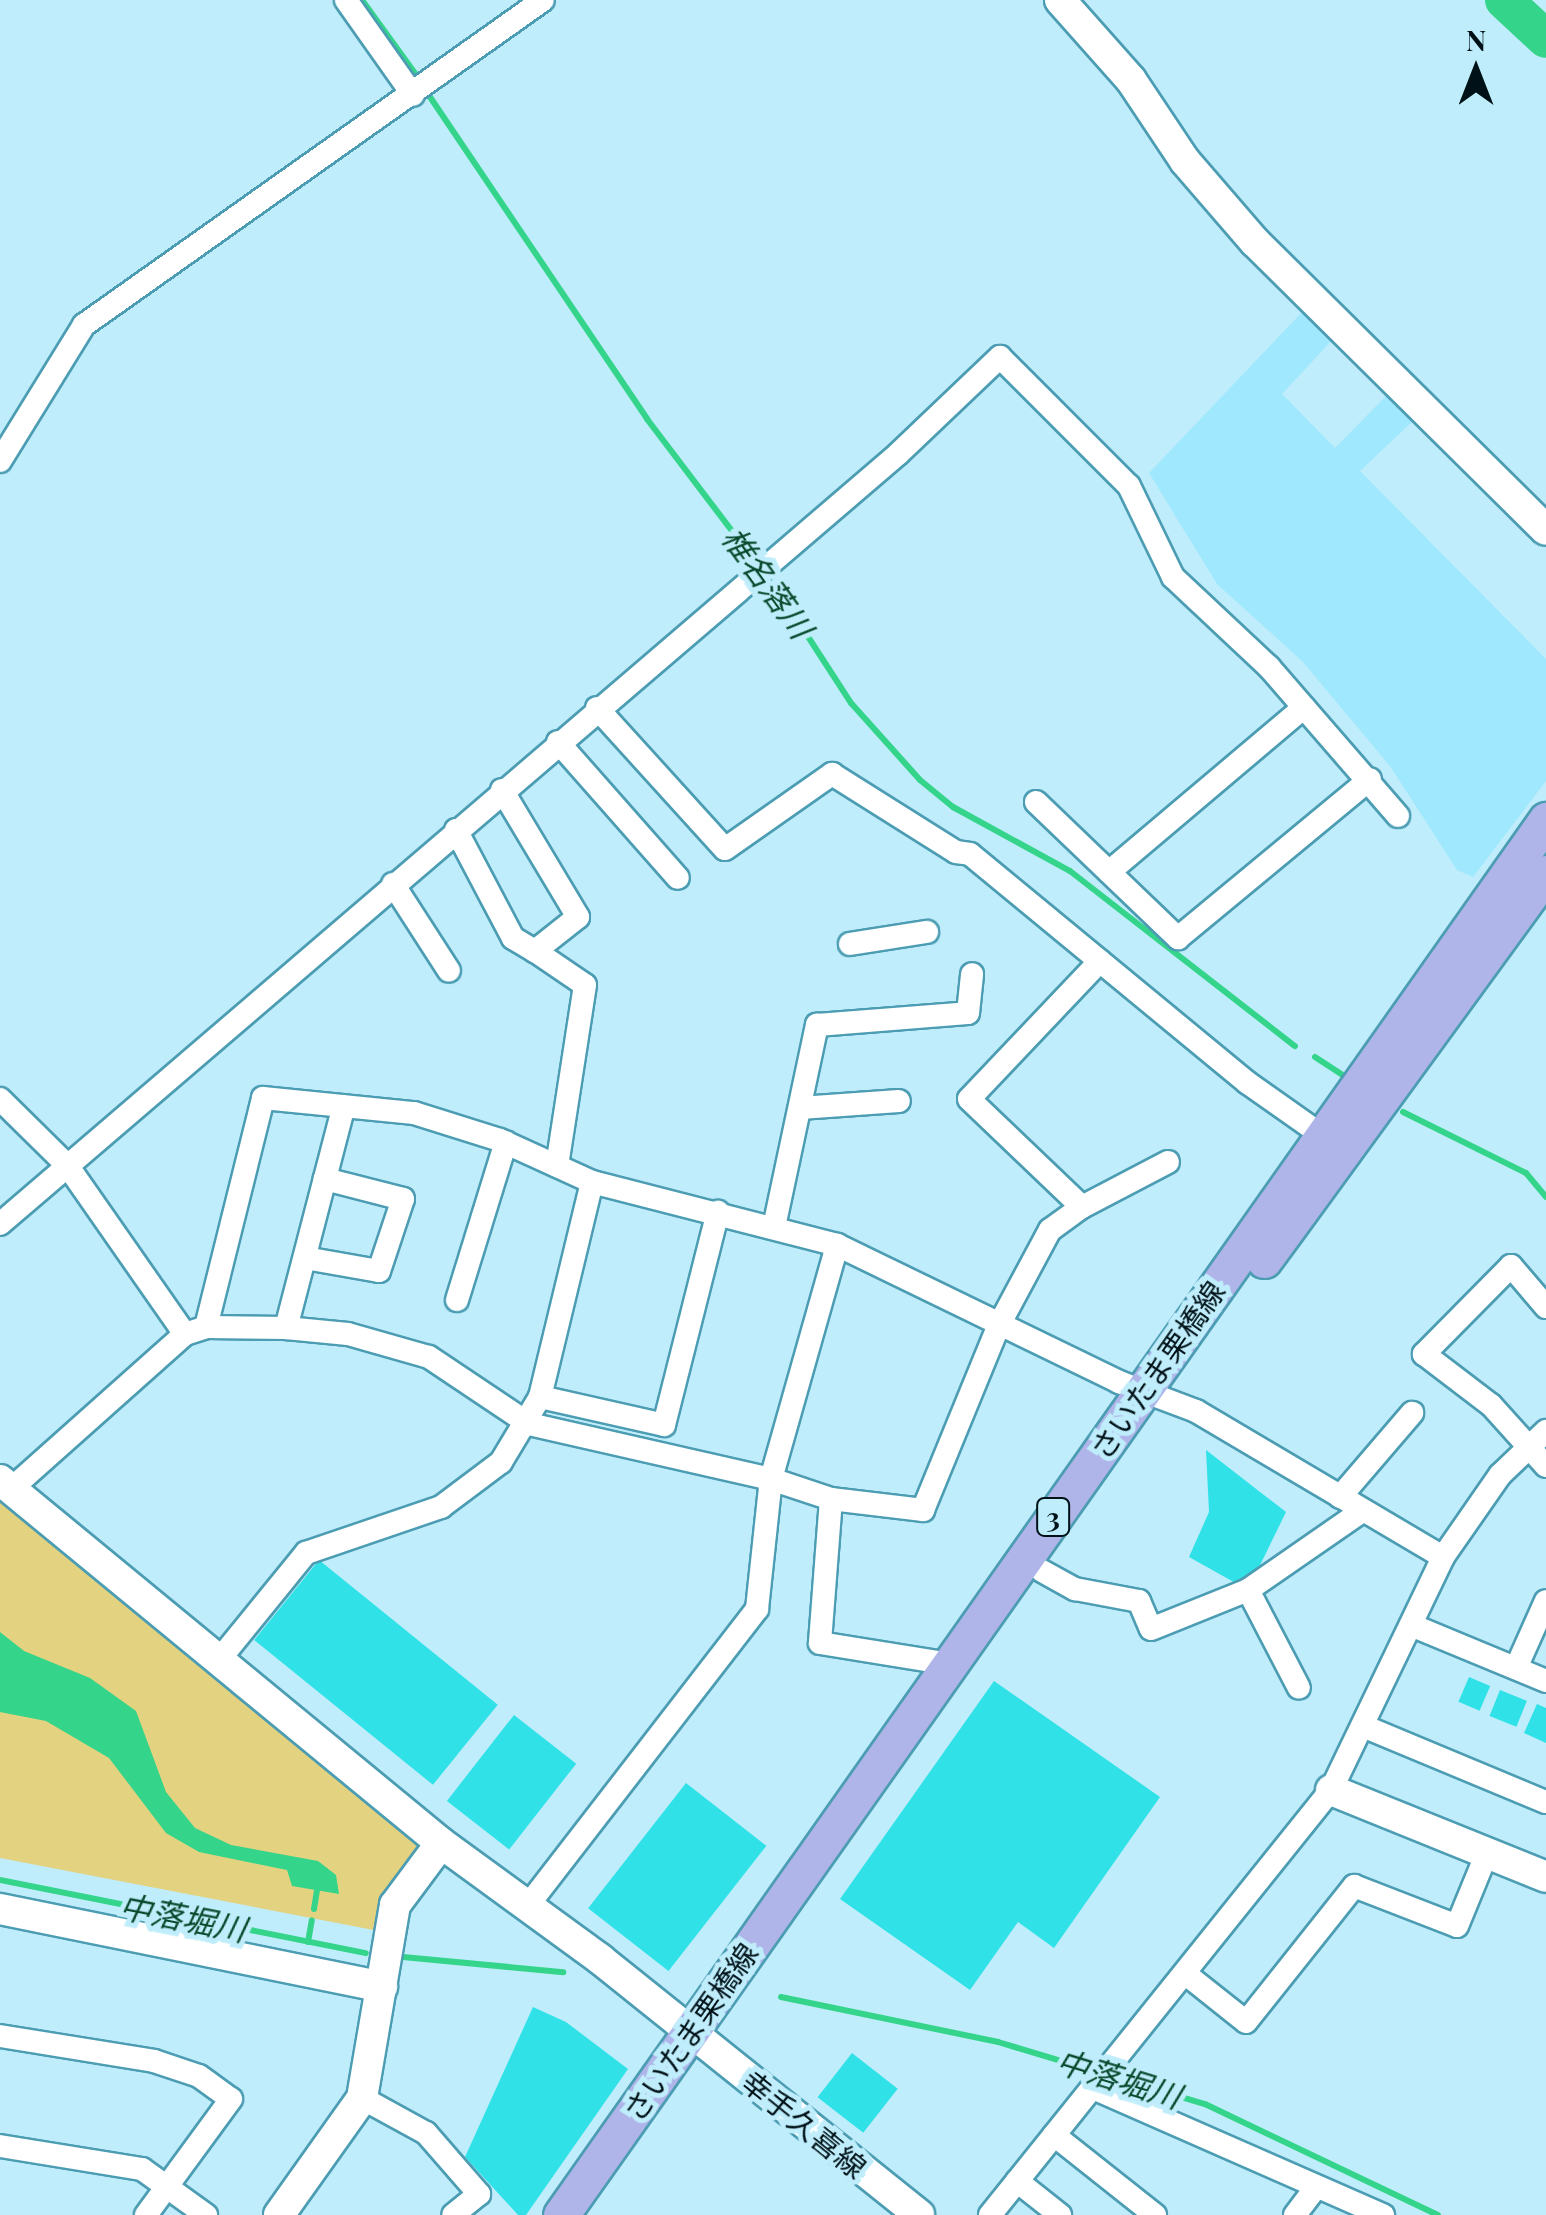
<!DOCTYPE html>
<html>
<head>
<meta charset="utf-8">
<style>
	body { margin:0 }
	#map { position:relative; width:1546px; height:2215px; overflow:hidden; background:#bfedfb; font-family:"Playfair Display","Noto Sans JP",serif }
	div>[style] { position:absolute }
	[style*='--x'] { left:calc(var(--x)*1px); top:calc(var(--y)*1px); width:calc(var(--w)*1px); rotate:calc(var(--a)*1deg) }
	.built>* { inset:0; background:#a0e8fd }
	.green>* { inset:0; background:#e3d27f }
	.water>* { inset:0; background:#34d48b }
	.stream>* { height:6px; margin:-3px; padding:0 3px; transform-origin:3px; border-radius:3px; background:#34d48b }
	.river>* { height:38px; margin:-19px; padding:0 19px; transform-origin:19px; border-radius:19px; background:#34d48b }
	.building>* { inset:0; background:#30e2e7; transform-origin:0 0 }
	.roads { filter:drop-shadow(2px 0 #4c9db3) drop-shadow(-2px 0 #4c9db3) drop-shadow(0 2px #4c9db3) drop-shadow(0 -2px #4c9db3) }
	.street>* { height:22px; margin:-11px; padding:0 11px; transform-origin:11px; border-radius:11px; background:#fff }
	.secondary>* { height:30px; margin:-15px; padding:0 15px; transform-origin:15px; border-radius:15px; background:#fff }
	.primary>* { height:35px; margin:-17.5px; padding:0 17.5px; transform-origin:17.5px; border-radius:17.5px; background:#afb4e9 }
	span { translate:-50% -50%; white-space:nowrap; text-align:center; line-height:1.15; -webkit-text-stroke:10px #bfedfb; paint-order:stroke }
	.shield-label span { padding:2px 8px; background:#bfedfb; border:2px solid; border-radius:8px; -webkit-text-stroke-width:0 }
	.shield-label { font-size:28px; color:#001218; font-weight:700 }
	.street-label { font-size:30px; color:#001218 }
	.water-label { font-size:32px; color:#09492c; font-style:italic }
	.north { position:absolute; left:1426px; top:20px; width:100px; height:100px; -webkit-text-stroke:8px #bfedfb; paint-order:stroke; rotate:0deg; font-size:28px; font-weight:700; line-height:40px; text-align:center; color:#001218 }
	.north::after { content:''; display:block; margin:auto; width:35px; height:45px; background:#001218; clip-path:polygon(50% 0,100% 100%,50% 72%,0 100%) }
</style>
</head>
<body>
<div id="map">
	<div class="built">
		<i style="clip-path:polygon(1305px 309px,1334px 338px,1282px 394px,1335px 448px,1389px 393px,1414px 420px,1360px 471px,1546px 659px,1546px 781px,1473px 877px,1457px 870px,1390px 766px,1302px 661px,1217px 584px,1149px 473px)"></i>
	</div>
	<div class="green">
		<i style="clip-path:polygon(0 1480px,441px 1843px,389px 1933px,0 1858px)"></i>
	</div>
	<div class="water">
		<i style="clip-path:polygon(0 1632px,24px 1651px,90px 1678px,136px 1711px,166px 1792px,195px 1828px,231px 1845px,318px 1861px,336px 1875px,339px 1894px,292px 1886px,287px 1870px,199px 1852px,166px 1833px,109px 1758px,46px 1721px,0 1712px)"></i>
	</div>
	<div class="stream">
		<i style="--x:362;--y:0;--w:99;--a:54.1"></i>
		<i style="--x:426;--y:91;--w:396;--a:56"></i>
		<i style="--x:647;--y:419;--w:225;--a:52.8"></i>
		<i style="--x:783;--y:598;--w:125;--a:57.1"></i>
		<i style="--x:851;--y:703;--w:103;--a:48.1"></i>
		<i style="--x:920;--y:780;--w:43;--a:39.3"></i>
		<i style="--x:953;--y:807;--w:133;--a:28.7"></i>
		<i style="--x:1070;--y:871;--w:285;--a:37.9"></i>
		<i style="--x:1315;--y:1057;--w:33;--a:33"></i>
		<i style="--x:1403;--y:1112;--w:137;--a:26.4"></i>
		<i style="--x:1526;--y:1173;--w:31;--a:50"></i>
		<i style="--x:0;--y:1880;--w:373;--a:11.3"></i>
		<i style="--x:314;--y:1909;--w:19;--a:-81"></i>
		<i style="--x:308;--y:1942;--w:22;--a:-80"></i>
		<i style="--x:403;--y:1957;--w:161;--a:5.4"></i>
		<i style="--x:781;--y:1997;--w:222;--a:11.7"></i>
		<i style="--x:998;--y:2042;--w:216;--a:16.7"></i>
		<i style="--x:1205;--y:2104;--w:258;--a:25.5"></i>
	</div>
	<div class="river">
		<i style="--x:1504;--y:0;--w:57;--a:42.9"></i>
	</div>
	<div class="building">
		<i style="clip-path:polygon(1206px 1450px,1286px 1512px,1248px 1590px,1189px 1557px,1209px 1512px)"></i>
		<i style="left:319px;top:1560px;width:230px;height:103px;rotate:39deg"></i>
		<i style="left:1469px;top:1677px;width:23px;height:27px;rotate:23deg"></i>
		<i style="clip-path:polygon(994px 1681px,1160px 1797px,1054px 1948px,1018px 1922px,970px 1990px,840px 1899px)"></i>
		<i style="left:1500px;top:1690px;width:29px;height:28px;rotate:22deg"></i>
		<i style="clip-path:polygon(1537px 1704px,1546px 1708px,1546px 1743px,1524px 1733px)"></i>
		<i style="left:514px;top:1715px;width:79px;height:109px;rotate:38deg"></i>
		<i style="left:686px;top:1783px;width:102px;height:159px;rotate:38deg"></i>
		<i style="clip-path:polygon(533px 2007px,566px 2022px,628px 2069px,526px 2215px,518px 2215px,465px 2157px)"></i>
		<i style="left:852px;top:2053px;width:58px;height:56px;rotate:38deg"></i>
	</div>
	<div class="roads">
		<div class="street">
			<i style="--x:346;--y:0;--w:116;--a:54.8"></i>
			<i style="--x:0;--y:461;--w:160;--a:-58.3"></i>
			<i style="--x:84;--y:325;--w:562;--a:-35.3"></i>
			<i style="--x:597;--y:708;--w:190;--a:47.8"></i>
			<i style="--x:725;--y:849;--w:131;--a:-35"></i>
			<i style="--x:832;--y:774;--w:146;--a:32.2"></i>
			<i style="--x:956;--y:852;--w:14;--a:8"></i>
			<i style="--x:970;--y:854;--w:360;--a:39.5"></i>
			<i style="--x:1248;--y:1083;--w:92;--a:35.2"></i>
			<i style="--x:558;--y:742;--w:181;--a:48.6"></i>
			<i style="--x:502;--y:790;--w:148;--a:59.1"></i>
			<i style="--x:578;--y:917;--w:55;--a:141.7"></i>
			<i style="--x:535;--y:951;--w:60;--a:34.2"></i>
			<i style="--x:585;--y:985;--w:183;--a:98.8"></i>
			<i style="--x:1036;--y:802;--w:197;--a:43.8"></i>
			<i style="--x:1178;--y:938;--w:249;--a:-39.6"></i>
			<i style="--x:456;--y:830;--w:122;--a:62.2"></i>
			<i style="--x:513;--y:938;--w:26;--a:31"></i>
			<i style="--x:1109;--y:872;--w:255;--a:-40.2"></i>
			<i style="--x:393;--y:884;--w:103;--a:57.2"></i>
			<i style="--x:850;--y:944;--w:78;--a:-8.9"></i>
			<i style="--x:1100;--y:961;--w:190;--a:133.5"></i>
			<i style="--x:969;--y:1099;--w:156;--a:43.7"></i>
			<i style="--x:1082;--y:1207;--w:97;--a:-27.6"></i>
			<i style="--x:0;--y:1099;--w:94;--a:44.6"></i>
			<i style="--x:67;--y:1165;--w:206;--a:55.1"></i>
			<i style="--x:800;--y:1108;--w:99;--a:-4"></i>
			<i style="--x:0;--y:1224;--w:1183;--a:-40.61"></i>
			<i style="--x:898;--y:454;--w:141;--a:-43.6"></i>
			<i style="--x:1000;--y:357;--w:182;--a:45"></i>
			<i style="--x:1129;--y:486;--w:101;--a:64.2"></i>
			<i style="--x:1173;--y:577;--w:132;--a:43.2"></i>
			<i style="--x:1269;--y:667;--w:197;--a:49.1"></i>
			<i style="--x:774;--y:1227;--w:207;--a:-78"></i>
			<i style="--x:817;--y:1025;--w:151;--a:-4.5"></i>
			<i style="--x:968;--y:1013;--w:39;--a:-84"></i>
			<i style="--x:305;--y:1258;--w:75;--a:10"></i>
			<i style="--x:379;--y:1271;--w:76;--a:-71.6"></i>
			<i style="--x:403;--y:1199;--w:81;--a:-165.6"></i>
			<i style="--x:457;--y:1300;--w:165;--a:-72.8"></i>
			<i style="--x:1546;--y:1307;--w:54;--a:-130.5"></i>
			<i style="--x:1511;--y:1266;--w:124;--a:134.7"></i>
			<i style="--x:1424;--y:1354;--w:84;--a:37.3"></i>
			<i style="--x:1491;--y:1405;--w:82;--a:48"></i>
			<i style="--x:206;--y:1327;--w:236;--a:-76"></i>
			<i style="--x:263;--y:1098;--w:152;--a:5.7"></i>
			<i style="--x:414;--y:1113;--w:90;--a:17.4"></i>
			<i style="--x:500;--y:1140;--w:101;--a:24.5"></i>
			<i style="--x:592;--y:1182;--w:253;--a:14.4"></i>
			<i style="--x:837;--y:1245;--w:314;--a:25.9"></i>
			<i style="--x:1119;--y:1382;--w:82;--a:20.6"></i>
			<i style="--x:1196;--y:1411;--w:287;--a:30.6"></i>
			<i style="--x:286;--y:1328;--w:229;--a:-75.4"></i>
			<i style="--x:540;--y:1397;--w:127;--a:12.7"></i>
			<i style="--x:664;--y:1425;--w:220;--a:-75.8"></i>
			<i style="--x:11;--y:1489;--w:233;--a:-41.7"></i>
			<i style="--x:185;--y:1334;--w:22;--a:-18"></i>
			<i style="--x:206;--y:1327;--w:80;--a:0.7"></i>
			<i style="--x:286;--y:1328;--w:62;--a:5.5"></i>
			<i style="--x:348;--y:1334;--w:84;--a:15.9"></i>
			<i style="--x:429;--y:1357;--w:120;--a:33.8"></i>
			<i style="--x:529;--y:1424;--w:248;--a:12.8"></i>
			<i style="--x:771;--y:1479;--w:63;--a:18.4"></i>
			<i style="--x:831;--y:1499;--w:93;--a:6.8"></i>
			<i style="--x:923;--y:1510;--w:200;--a:-67.7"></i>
			<i style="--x:999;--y:1325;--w:108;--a:-61.8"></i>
			<i style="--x:1050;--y:1230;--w:39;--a:-36"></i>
			<i style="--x:1340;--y:1497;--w:111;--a:-49.4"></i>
			<i style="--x:831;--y:1499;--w:144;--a:94.4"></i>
			<i style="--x:820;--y:1643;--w:131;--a:9.2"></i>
			<i style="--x:1042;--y:1571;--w:38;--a:29"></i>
			<i style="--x:1075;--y:1589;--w:65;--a:10.6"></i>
			<i style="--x:1139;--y:1601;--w:30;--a:67"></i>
			<i style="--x:1151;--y:1629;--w:105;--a:-21.9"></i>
			<i style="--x:1248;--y:1590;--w:135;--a:-34.7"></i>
			<i style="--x:1248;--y:1590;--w:110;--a:62.5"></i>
			<i style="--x:1411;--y:1625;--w:146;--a:22.5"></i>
			<i style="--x:219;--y:1660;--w:138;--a:-50.9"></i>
			<i style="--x:306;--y:1553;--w:143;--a:-18.8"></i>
			<i style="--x:441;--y:1507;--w:75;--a:-36.9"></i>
			<i style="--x:501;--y:1462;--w:76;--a:-59"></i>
			<i style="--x:540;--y:1397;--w:221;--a:-76.4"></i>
			<i style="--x:1516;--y:1668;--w:73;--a:-65.9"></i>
			<i style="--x:1363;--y:1726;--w:198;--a:22.6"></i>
			<i style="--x:529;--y:1904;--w:373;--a:-52.3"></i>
			<i style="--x:757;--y:1609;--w:131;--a:-83.9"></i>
			<i style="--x:771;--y:1479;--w:243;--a:-74.2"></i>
			<i style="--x:1187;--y:1975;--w:75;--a:38.5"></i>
			<i style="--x:1246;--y:2022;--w:174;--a:-51.5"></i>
			<i style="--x:1354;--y:1886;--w:110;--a:21.2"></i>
			<i style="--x:1457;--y:1926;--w:79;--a:-67.7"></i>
			<i style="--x:0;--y:2036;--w:156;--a:9.2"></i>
			<i style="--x:154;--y:2061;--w:47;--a:18.4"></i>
			<i style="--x:199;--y:2076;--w:39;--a:36"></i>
			<i style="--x:231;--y:2099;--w:144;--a:126.2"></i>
			<i style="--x:1093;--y:2088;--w:317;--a:23.7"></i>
			<i style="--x:362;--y:2098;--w:73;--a:28.7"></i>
			<i style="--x:426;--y:2133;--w:81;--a:49"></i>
			<i style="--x:479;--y:2194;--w:33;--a:141"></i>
			<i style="--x:1054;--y:2135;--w:129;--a:38.4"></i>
			<i style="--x:0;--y:2146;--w:144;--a:9.2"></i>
			<i style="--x:142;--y:2169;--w:79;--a:35.7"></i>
			<i style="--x:1017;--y:2181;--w:55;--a:38.3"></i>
			<i style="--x:990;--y:2215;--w:545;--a:-51.26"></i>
			<i style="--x:1331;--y:1790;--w:259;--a:-64.3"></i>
			<i style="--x:1443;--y:1557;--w:100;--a:-55.2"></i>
			<i style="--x:1500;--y:1475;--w:64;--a:-43.7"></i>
			<i style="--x:1295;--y:2215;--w:35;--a:-53"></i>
		</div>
		<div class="secondary">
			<i style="--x:1060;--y:0;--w:107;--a:48.4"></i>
			<i style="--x:1131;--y:80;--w:97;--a:56.3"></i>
			<i style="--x:1185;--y:161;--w:107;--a:49.2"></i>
			<i style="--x:1255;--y:242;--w:409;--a:44.7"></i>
			<i style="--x:0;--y:1480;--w:571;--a:39.46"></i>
			<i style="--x:441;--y:1843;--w:197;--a:36.1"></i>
			<i style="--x:600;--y:1959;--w:409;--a:38.7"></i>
			<i style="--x:1331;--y:1790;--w:232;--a:22"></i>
			<i style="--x:0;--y:1909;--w:390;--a:11.5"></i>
			<i style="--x:279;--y:2215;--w:143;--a:-54.6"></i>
			<i style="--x:362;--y:2098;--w:196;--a:-80.3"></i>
			<i style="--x:395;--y:1905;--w:77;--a:-53.4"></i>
		</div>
		<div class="primary">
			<i style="--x:1264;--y:1260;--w:479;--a:-53.9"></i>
			<i style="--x:561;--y:2215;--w:1708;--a:-54.77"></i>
		</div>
	</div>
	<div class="shield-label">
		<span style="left:1053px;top:1517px">3</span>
	</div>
	<div class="street-label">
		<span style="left:1157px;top:1370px;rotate:-55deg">さいたま栗橋線</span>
		<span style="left:690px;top:2032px;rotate:-55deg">さいたま栗橋線</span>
		<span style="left:804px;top:2124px;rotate:39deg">幸手久喜線</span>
	</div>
	<div class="water-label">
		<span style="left:768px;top:582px;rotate:54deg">椎名落川</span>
		<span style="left:183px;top:1917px;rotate:11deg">中落堀川</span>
		<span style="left:1119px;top:2078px;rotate:17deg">中落堀川</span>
	</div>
	<div class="north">N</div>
</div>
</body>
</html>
